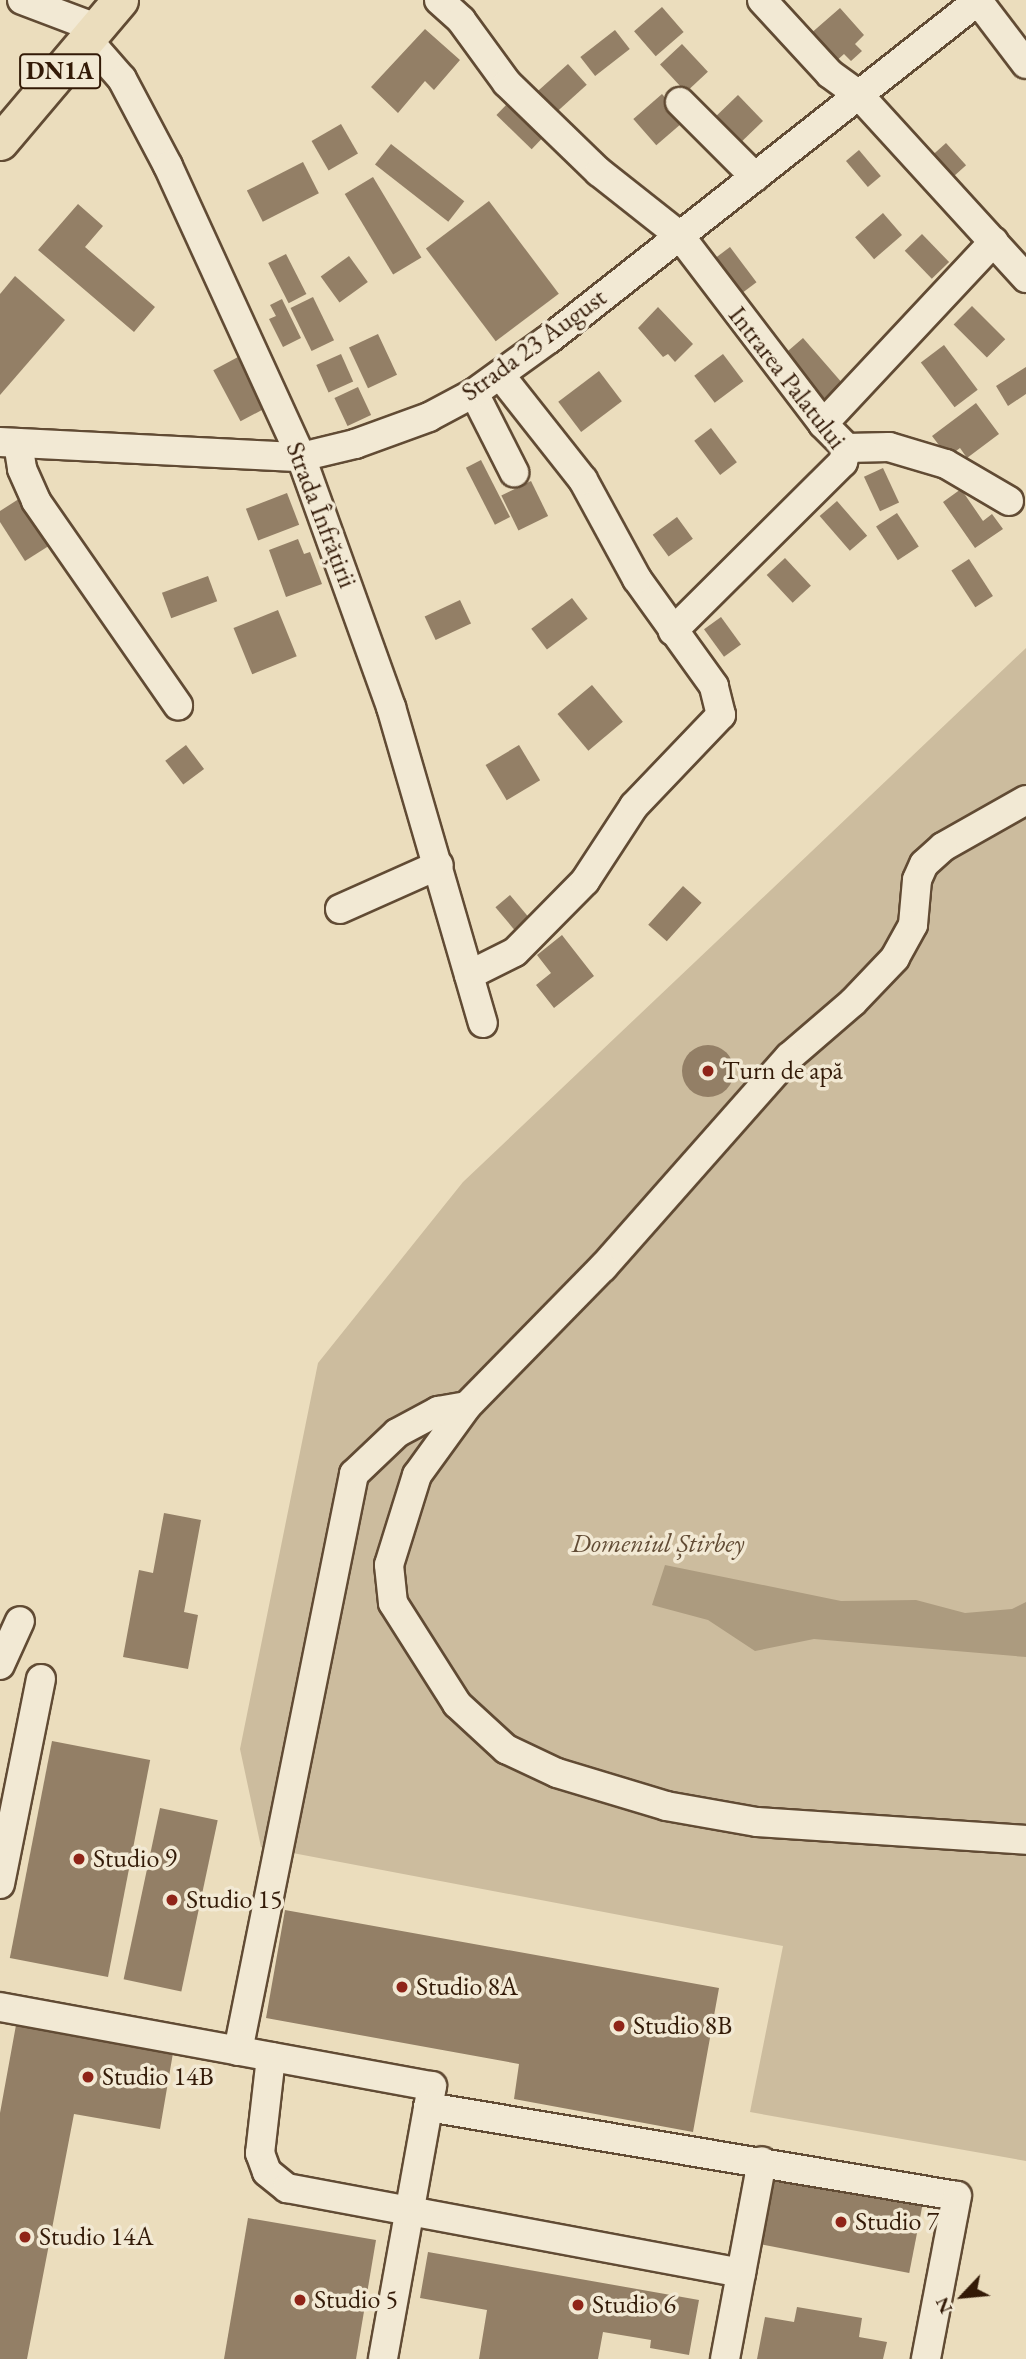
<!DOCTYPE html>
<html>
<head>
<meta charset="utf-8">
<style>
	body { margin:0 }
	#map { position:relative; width:1026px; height:2359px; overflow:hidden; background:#ebddbd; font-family:"EB Garamond",serif }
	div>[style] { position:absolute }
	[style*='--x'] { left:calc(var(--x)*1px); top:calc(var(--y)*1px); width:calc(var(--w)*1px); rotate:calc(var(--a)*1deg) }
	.green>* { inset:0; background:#ccbc9e }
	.water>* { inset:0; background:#ac9b7f }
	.building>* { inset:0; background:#937f66; transform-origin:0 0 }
	.round { border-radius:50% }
	.roads { filter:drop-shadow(2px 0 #614b34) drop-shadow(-2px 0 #614b34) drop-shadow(0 2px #614b34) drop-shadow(0 -2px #614b34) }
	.minor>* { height:28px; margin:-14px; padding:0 14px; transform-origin:14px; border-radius:14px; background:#f2e9d4 }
	.major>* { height:35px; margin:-17.5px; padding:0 17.5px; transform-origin:17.5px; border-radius:17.5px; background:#ebddbd }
	.dots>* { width:19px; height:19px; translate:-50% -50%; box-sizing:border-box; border:4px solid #f2e9d4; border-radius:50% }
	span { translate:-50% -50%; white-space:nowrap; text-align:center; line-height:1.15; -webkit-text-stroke:7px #f2e9d4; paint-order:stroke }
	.shield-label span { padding:2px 5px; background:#f2e9d4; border:2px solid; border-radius:5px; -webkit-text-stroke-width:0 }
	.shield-label { font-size:24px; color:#331a07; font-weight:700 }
	.street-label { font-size:26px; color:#331a07 }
	.poi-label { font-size:26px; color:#331a07 }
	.left { translate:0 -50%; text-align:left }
	.park-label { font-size:26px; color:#614b34; font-style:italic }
	.north { position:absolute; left:928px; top:2261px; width:70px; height:70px; -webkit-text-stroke:5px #f2e9d4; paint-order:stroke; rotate:244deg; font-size:19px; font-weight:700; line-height:28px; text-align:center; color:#331a07 }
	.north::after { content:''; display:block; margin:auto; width:24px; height:32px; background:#331a07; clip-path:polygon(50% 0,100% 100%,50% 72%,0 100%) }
</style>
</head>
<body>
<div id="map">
	<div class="green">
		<i style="clip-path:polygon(1026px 648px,1026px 2161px,750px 2112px,783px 1946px,261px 1847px,240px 1749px,318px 1363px,463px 1182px)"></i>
	</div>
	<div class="water">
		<i style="clip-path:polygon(665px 1565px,841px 1601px,916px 1600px,965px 1613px,1012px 1609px,1026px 1602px,1026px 1657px,814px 1639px,755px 1651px,708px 1620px,652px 1605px)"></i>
	</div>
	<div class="building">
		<i style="left:662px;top:7px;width:33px;height:37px;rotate:49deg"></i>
		<i style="clip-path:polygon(840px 8px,864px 35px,855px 44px,862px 51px,851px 61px,844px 54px,834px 63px,809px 35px)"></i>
		<i style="clip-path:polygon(425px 29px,460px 60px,434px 90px,425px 81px,398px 113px,371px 87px)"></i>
		<i style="left:615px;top:30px;width:24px;height:44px;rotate:52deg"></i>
		<i style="left:682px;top:44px;width:38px;height:30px;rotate:47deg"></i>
		<i style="left:568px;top:64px;width:28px;height:42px;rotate:48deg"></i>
		<i style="left:662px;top:94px;width:35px;height:38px;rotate:49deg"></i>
		<i style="left:738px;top:95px;width:36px;height:31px;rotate:46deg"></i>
		<i style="left:511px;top:100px;width:49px;height:21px;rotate:44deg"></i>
		<i style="left:341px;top:124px;width:34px;height:34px;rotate:60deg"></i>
		<i style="left:946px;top:143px;width:30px;height:18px;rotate:48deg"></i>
		<i style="left:391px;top:144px;width:93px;height:26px;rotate:38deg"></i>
		<i style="left:859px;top:150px;width:34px;height:17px;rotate:50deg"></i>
		<i style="left:303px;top:162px;width:35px;height:63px;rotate:63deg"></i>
		<i style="left:373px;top:177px;width:94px;height:33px;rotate:59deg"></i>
		<i style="left:489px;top:201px;width:116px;height:79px;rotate:53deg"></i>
		<i style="clip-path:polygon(78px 204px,103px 226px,85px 247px,155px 307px,134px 332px,38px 250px)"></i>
		<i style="left:883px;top:213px;width:29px;height:37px;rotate:49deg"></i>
		<i style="left:922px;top:234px;width:39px;height:24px;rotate:46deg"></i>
		<i style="left:730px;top:247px;width:44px;height:20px;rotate:53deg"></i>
		<i style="left:286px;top:254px;width:45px;height:20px;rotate:63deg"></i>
		<i style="left:349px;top:256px;width:32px;height:35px;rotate:54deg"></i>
		<i style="clip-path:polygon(15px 276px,65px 320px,0 395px,0 294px)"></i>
		<i style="left:313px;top:297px;width:48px;height:25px;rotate:64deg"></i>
		<i style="clip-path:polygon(282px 299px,301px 338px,283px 347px,269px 319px,276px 316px,270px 305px)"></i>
		<i style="left:972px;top:306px;width:47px;height:26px;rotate:45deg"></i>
		<i style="clip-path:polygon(658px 307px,693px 344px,675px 362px,668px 354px,663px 357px,638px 328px)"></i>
		<i style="left:378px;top:334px;width:45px;height:32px;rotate:65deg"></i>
		<i style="left:803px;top:338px;width:65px;height:31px;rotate:49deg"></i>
		<i style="left:944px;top:345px;width:56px;height:29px;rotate:53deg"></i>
		<i style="left:341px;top:354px;width:30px;height:27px;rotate:66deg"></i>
		<i style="left:723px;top:354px;width:34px;height:36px;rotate:53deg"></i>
		<i style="left:238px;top:357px;width:58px;height:28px;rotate:62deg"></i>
		<i style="clip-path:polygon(1026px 367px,1026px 394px,1008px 406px,996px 386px)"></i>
		<i style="left:599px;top:371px;width:38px;height:51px;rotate:53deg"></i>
		<i style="left:358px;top:387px;width:31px;height:26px;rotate:65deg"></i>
		<i style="clip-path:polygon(976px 403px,999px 434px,967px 458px,960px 448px,948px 457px,932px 436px)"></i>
		<i style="left:711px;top:428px;width:43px;height:21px;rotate:53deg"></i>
		<i style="left:481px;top:460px;width:64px;height:17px;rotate:63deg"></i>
		<i style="left:883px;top:468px;width:38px;height:21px;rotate:65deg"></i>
		<i style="left:531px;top:481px;width:39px;height:33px;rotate:64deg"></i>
		<i style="clip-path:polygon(961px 489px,983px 521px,992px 514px,1003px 529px,975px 548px,943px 502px)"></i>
		<i style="left:287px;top:493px;width:34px;height:44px;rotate:69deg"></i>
		<i style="clip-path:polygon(25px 495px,55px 542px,25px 561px,0 522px,0 511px)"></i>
		<i style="left:837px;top:501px;width:46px;height:23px;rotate:49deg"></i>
		<i style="left:897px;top:513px;width:40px;height:25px;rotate:57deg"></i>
		<i style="left:677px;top:517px;width:27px;height:30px;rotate:54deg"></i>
		<i style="clip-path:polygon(298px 539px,304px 554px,310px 552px,322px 584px,286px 597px,269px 550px)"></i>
		<i style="left:785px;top:558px;width:38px;height:25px;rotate:47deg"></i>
		<i style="left:969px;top:559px;width:44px;height:21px;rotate:57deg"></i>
		<i style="left:208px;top:576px;width:27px;height:49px;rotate:70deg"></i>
		<i style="left:572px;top:598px;width:26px;height:51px;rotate:53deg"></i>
		<i style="left:460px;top:600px;width:26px;height:39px;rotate:65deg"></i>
		<i style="left:278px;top:610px;width:50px;height:48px;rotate:68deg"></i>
		<i style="left:721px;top:617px;width:34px;height:21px;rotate:54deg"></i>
		<i style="left:592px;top:685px;width:48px;height:45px;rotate:50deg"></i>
		<i style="left:186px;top:745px;width:30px;height:26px;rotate:53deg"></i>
		<i style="left:519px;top:745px;width:41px;height:39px;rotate:59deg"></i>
		<i style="left:683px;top:886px;width:25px;height:52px;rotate:42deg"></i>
		<i style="left:510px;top:895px;width:31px;height:19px;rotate:50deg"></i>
		<i style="clip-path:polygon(562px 935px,594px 976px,554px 1008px,536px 985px,551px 973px,537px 955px)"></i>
		<i class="round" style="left:682px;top:1045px;width:52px;height:52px"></i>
		<i style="clip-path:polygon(164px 1513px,201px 1520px,184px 1612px,198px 1615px,188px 1669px,123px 1657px,139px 1570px,153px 1573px)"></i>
		<i style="left:52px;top:1741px;width:100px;height:221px;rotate:11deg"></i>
		<i style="left:160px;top:1808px;width:59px;height:175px;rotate:12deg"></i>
		<i style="clip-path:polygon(285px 1910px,719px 1988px,693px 2132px,514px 2099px,519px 2064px,266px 2018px)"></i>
		<i style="clip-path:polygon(16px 2025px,173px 2053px,160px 2129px,74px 2114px,27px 2359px,0 2359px,0 2113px)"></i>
		<i style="left:772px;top:2172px;width:154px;height:73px;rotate:11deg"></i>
		<i style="clip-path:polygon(248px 2218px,376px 2240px,356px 2359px,224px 2359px)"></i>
		<i style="clip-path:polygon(428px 2252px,699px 2300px,689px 2355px,650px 2348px,651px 2340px,603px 2332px,598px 2359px,479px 2359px,487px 2310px,420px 2298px)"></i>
		<i style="clip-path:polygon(797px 2307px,862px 2318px,859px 2337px,887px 2342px,883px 2359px,757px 2359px,765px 2317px,794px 2322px)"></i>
	</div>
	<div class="roads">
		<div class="minor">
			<i style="--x:22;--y:0;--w:79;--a:20.7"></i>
			<i style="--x:439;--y:0;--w:30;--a:42"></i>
			<i style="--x:461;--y:20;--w:78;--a:53.9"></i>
			<i style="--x:507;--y:83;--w:128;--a:44.1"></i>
			<i style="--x:599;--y:172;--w:103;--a:38.3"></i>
			<i style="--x:680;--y:236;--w:236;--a:52.7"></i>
			<i style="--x:823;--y:424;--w:34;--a:45"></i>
			<i style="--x:847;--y:448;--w:15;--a:106"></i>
			<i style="--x:843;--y:462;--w:240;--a:135.2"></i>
			<i style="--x:762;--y:0;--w:100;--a:47.4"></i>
			<i style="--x:830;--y:74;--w:36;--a:36"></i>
			<i style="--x:859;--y:95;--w:248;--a:47.6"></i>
			<i style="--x:978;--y:1;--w:79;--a:52.7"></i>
			<i style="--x:87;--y:39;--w:53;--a:48.8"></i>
			<i style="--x:122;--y:79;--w:98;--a:62.1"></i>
			<i style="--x:168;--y:166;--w:320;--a:65.4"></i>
			<i style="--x:301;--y:457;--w:266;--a:70.2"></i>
			<i style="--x:391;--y:707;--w:329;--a:73.8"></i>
			<i style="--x:680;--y:102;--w:106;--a:45"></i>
			<i style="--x:474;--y:393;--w:89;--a:63.1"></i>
			<i style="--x:823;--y:424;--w:250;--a:-46.9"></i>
			<i style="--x:0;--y:442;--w:301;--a:2.9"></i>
			<i style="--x:301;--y:457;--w:56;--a:-13.5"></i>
			<i style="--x:355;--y:444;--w:79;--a:-20"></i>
			<i style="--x:429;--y:417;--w:51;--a:-28.1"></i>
			<i style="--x:474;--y:393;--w:92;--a:-35.8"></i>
			<i style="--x:549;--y:339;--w:548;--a:-38.25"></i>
			<i style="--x:18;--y:443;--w:26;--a:81"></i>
			<i style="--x:22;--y:469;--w:35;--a:66"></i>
			<i style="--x:36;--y:501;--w:249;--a:55.2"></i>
			<i style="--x:847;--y:448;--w:42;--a:-1.4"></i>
			<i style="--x:889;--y:447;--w:59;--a:16.6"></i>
			<i style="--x:946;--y:464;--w:73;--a:30.4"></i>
			<i style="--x:1026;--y:800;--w:95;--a:150.5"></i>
			<i style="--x:943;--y:847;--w:25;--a:138"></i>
			<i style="--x:924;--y:864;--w:17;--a:114"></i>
			<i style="--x:917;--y:880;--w:45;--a:95.1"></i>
			<i style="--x:913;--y:925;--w:38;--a:119"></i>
			<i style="--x:895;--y:958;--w:61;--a:133.7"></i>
			<i style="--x:853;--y:1002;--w:84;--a:139.3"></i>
			<i style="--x:789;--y:1057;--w:281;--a:131.5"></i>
			<i style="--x:603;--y:1267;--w:194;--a:134.4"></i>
			<i style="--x:467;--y:1406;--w:85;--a:125.9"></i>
			<i style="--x:417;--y:1475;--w:94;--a:107.3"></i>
			<i style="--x:389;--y:1565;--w:38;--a:84"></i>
			<i style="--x:393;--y:1603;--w:120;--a:57.6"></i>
			<i style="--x:457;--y:1704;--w:67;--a:42.6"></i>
			<i style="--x:506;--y:1749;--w:56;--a:25.2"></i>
			<i style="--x:557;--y:1773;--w:114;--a:16.8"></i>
			<i style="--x:666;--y:1806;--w:92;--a:10"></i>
			<i style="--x:757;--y:1822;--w:270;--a:3.8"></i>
			<i style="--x:340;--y:909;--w:108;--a:-24"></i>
			<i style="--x:469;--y:975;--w:51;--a:-26.6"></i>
			<i style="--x:515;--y:952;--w:100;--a:-45.4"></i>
			<i style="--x:585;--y:881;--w:90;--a:-56.8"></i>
			<i style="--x:634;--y:806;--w:126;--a:-46.3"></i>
			<i style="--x:721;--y:715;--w:30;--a:-104"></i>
			<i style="--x:714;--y:686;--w:132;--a:-125.7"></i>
			<i style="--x:637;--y:579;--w:113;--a:-118.6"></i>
			<i style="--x:583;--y:480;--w:134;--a:-128.3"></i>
			<i style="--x:0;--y:1665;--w:48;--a:-65.6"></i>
			<i style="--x:0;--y:1884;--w:209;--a:-78.7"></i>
			<i style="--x:0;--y:2007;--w:439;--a:10.4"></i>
			<i style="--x:432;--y:2086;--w:277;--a:100.2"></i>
			<i style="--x:238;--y:2051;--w:589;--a:-78.63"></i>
			<i style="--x:354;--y:1474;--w:59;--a:-43.6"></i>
			<i style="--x:397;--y:1433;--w:47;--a:-28.2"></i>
			<i style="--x:438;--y:1411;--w:29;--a:-10"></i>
			<i style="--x:271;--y:2057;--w:97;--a:96.5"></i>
			<i style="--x:260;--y:2153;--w:20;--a:70"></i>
			<i style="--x:267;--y:2172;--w:26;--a:39"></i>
			<i style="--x:287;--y:2188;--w:462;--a:10.6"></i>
			<i style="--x:428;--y:2107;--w:536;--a:9.55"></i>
			<i style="--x:957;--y:2196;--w:166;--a:100.8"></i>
			<i style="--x:725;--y:2359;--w:201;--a:-79.4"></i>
		</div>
		<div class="major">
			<i style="--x:0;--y:142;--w:186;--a:-49.8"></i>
		</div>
	</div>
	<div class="dots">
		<i style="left:708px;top:1071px;background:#8f2418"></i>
		<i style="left:79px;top:1859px;background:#8f2418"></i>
		<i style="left:172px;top:1900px;background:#8f2418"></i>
		<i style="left:402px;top:1987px;background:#8f2418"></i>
		<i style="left:619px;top:2026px;background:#8f2418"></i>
		<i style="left:88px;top:2077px;background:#8f2418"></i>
		<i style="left:841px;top:2222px;background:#8f2418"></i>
		<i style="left:25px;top:2237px;background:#8f2418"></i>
		<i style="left:300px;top:2300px;background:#8f2418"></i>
		<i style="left:578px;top:2305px;background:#8f2418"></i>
	</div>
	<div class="shield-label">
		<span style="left:60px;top:71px">DN1A</span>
	</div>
	<div class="street-label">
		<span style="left:534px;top:345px;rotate:-36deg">Strada 23 August</span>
		<span style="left:787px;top:378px;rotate:52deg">Intrarea Palatului</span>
		<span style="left:321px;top:515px;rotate:69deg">Strada Înfrățirii</span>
	</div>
	<div class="poi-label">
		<span class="left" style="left:722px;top:1071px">Turn de apă</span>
		<span class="left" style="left:93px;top:1859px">Studio 9</span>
		<span class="left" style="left:186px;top:1900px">Studio 15</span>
		<span class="left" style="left:416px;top:1987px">Studio 8A</span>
		<span class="left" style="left:633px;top:2026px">Studio 8B</span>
		<span class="left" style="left:102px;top:2077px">Studio 14B</span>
		<span class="left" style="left:855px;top:2222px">Studio 7</span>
		<span class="left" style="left:39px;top:2237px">Studio 14A</span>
		<span class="left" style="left:314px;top:2300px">Studio 5</span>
		<span class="left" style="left:592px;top:2305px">Studio 6</span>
	</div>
	<div class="park-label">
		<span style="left:658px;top:1544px">Domeniul Știrbey</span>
	</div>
	<div class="north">N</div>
</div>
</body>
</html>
